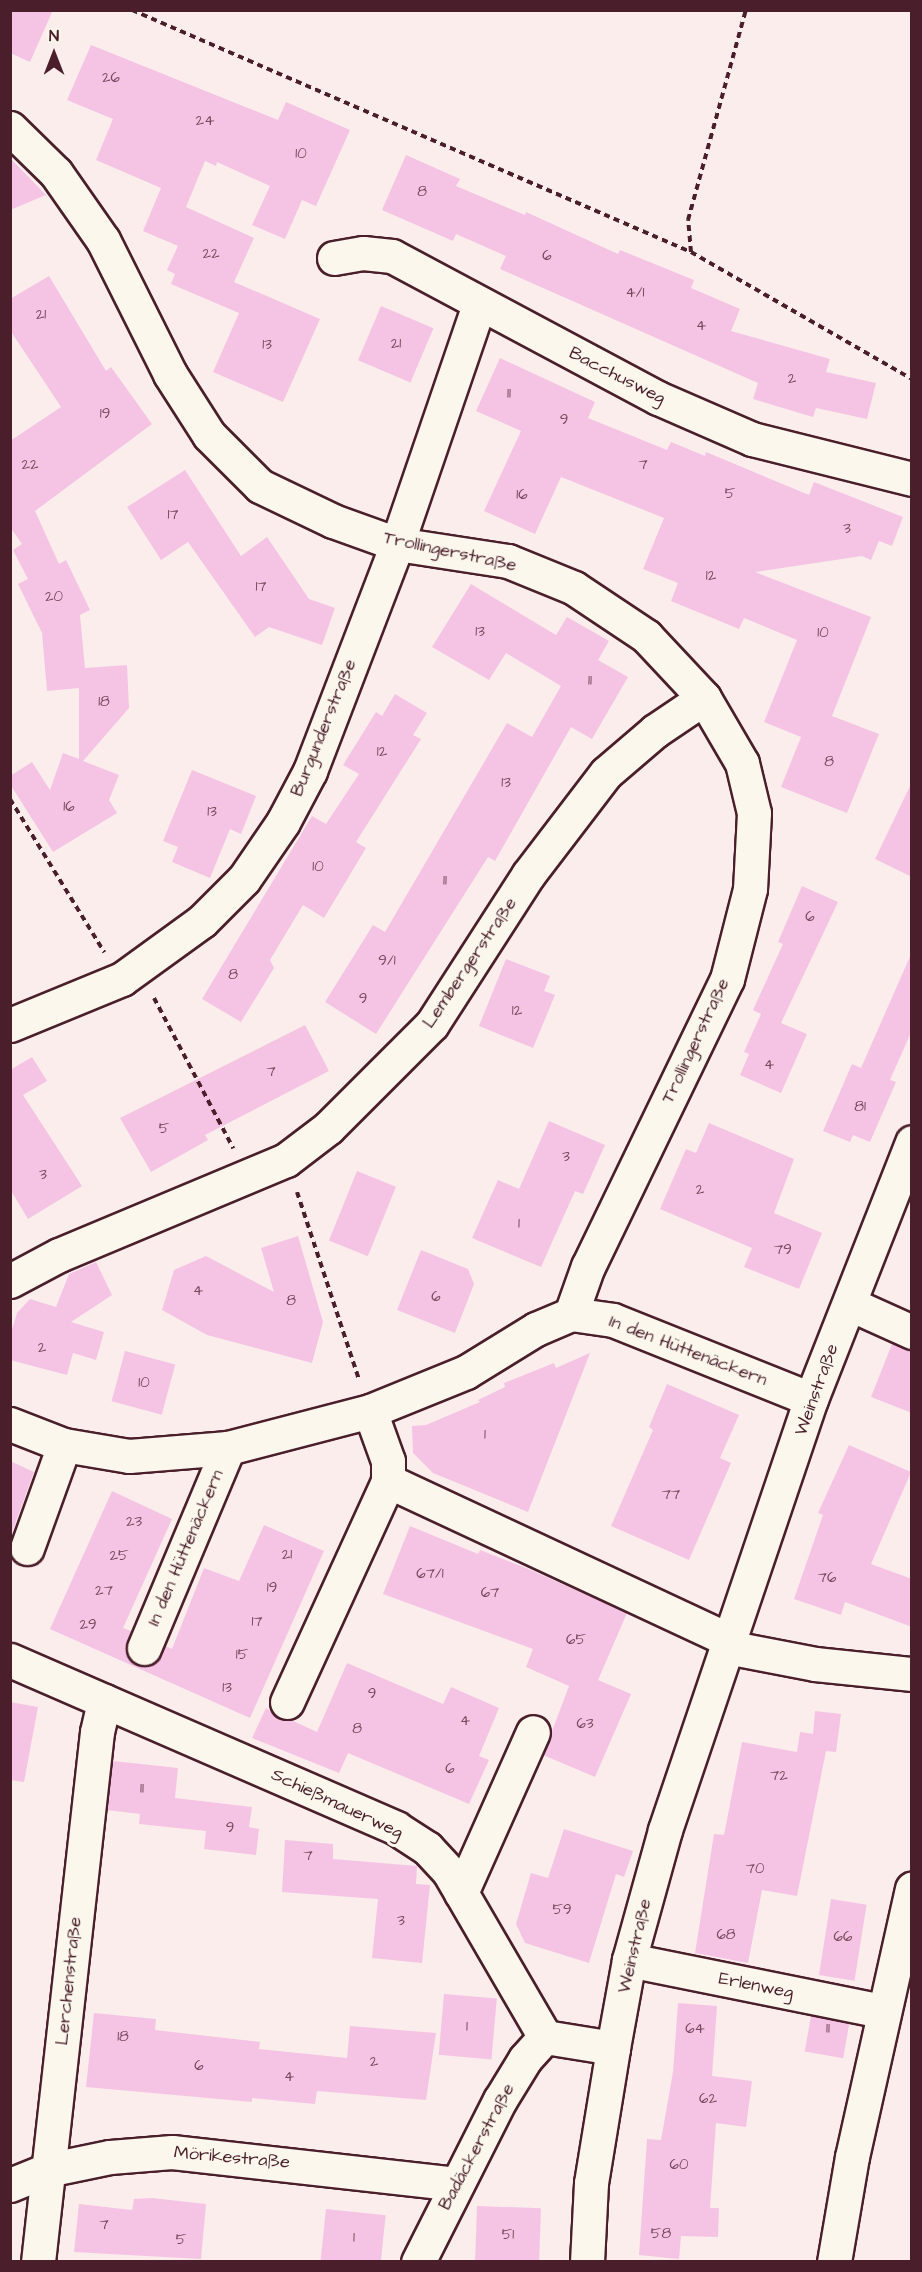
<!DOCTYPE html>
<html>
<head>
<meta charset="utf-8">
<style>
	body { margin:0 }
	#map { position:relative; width:922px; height:2272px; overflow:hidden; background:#faedeb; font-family:"Architects Daughter",sans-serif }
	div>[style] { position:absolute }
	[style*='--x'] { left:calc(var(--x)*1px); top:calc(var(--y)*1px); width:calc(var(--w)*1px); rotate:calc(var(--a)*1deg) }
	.building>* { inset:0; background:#f5c4e5; transform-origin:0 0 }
	.path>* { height:4px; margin-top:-2px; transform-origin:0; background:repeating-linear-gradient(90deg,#4a1f2b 0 6px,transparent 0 10.5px) }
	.roads { filter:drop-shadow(2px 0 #4a1f2b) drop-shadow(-2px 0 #4a1f2b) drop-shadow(0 2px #4a1f2b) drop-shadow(0 -2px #4a1f2b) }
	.minor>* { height:33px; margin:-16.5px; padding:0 16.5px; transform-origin:16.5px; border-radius:16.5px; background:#fbf7ec }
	span { translate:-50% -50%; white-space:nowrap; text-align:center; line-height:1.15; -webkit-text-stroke:6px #fbf7ec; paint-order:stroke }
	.number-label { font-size:15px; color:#75485a }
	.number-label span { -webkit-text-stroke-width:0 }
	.street-label { font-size:18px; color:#4a1f2b }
	.frame { position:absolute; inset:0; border:12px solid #4a1f2b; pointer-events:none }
	.north { position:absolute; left:24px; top:24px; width:60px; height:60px; -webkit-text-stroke:4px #fbf7ec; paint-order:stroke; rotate:0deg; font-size:16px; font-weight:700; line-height:24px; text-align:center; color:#4a1f2b }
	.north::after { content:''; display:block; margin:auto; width:21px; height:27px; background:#4a1f2b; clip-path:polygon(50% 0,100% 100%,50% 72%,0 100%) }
</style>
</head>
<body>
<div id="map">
	<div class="building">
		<i style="clip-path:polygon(10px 10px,53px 10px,30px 62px,10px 53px)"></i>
		<i style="clip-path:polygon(91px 45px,278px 120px,286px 102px,350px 130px,316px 206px,302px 200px,285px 239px,252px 225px,270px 186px,217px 162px,216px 166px,205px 161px,186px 207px,254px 238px,234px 282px,320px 319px,283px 402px,213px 372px,239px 313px,171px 284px,175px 274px,167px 270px,178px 246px,143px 231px,161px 188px,96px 160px,113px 119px,67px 100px)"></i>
		<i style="clip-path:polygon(406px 155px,460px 179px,456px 186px,525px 215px,526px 212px,618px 254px,620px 250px,694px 280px,691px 288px,740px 309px,731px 331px,830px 359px,826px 372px,876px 383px,867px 419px,816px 408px,813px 417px,753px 399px,758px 383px,500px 269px,506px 256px,456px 234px,453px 241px,382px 210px)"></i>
		<i style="clip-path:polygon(10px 158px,46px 195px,10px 210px)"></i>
		<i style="clip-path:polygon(49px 276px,106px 371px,111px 367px,152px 424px,35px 511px,59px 564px,66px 560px,90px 610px,80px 615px,85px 668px,127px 665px,129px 708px,83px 761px,119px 775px,109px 800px,117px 813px,53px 852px,10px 784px,10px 776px,32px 762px,50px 790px,63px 753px,79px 759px,79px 688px,47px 691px,42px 633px,18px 584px,28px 579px,13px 550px,22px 544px,10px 527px,10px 441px,61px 407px,10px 330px,10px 299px)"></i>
		<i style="left:381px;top:306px;width:57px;height:59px;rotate:23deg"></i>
		<i style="clip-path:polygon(500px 358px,595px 402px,588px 418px,667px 450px,671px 442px,705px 456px,706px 452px,809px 495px,814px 482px,903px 517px,892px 546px,879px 541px,871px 560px,862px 556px,755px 572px,871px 617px,832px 716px,879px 734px,847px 813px,781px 787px,801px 737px,764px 722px,797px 640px,744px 618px,739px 629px,671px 601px,678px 583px,643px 569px,664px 518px,561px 477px,535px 534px,484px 511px,521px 431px,476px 411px)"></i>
		<i style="clip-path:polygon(185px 470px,241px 556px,267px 537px,309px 599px,335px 608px,322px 645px,269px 627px,255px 637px,188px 542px,161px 560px,127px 507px)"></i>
		<i style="clip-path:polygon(471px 584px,556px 635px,567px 617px,609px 641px,598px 660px,628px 677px,592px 739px,571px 727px,495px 861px,488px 857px,376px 1034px,325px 1002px,373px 925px,385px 932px,507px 723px,532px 737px,561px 686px,506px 653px,489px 680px,432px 647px)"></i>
		<i style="clip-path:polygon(395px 694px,427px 713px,413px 735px,421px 739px,356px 842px,366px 848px,324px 918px,303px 905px,270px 960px,274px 968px,241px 1022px,202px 999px,312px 816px,326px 824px,359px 774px,343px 765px,376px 712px,382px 716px)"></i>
		<i style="clip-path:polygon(192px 770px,256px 796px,241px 834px,230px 829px,210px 878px,172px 862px,178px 847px,163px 841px)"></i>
		<i style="clip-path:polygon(912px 782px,912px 877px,875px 859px)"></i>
		<i style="clip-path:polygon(802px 886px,838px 902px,781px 1023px,807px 1034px,781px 1093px,740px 1075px,749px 1054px,744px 1052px,761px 1014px,753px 1010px,783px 944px,778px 942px)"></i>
		<i style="clip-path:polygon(912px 952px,912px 1030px,890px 1080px,896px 1082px,870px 1142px,853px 1135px,850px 1142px,823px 1131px,852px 1064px,861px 1068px)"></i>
		<i style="clip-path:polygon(506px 959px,550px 976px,544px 991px,555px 995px,533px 1048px,479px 1026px)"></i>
		<i style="clip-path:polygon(305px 1025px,329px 1071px,205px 1135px,208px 1140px,151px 1172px,120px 1118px)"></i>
		<i style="clip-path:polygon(32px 1057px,47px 1081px,23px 1095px,82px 1186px,28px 1219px,10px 1189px,10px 1070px)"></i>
		<i style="clip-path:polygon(549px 1121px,605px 1145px,583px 1194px,575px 1191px,541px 1267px,472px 1238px,498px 1180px,519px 1189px)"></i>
		<i style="clip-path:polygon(709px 1123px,794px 1159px,774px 1213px,822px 1233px,799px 1289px,744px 1267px,752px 1248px,660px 1209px,686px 1149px,696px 1153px)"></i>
		<i style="left:357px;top:1171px;width:42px;height:75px;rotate:22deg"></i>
		<i style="clip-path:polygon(298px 1236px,323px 1322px,312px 1363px,207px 1335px,162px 1310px,174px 1270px,206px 1256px,274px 1292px,261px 1248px)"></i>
		<i style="clip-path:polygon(421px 1250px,468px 1269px,474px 1284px,455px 1333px,397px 1310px)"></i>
		<i style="clip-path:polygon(96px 1262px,112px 1295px,71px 1322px,104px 1332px,96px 1360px,73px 1353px,67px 1375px,10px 1360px,10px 1336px,17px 1313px,30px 1299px,56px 1307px,69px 1274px)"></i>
		<i style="clip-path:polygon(892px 1344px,912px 1350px,912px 1413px,871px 1397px)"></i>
		<i style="left:125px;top:1351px;width:52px;height:52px;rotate:15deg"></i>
		<i style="clip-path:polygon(590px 1353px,528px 1512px,433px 1473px,413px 1453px,412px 1426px,426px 1425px,480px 1402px,478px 1400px,505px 1387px,504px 1383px,554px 1363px,556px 1368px)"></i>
		<i style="clip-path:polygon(667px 1384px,739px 1415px,720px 1458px,731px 1463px,689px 1560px,611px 1526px,653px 1430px,649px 1427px)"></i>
		<i style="clip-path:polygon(849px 1445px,911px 1472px,871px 1564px,912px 1579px,912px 1627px,845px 1602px,841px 1615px,794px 1599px,823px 1515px,818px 1513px)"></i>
		<i style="clip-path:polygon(10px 1461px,34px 1472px,10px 1538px)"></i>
		<i style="clip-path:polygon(112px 1491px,172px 1519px,123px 1628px,131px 1631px,126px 1651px,137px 1665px,155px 1663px,165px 1646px,172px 1649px,204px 1568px,239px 1581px,264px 1525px,324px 1551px,250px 1718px,50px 1629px)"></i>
		<i style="clip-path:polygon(410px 1526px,478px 1554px,480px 1550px,526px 1568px,627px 1613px,598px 1680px,631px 1694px,595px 1777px,543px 1755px,569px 1686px,526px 1667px,533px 1649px,383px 1594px)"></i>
		<i style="clip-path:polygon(347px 1663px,443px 1704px,451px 1687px,499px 1708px,479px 1756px,489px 1760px,469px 1804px,348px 1753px,339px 1773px,252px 1738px,266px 1708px,279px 1719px,291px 1720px,317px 1732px)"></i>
		<i style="clip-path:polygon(10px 1702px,38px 1707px,24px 1782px,10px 1780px)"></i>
		<i style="clip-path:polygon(815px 1711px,841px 1714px,836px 1752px,826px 1751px,797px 1896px,762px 1890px,748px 1963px,695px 1953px,714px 1834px,724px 1835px,742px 1742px,797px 1752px,800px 1732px,813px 1734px)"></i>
		<i style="clip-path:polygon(113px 1761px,178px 1768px,175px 1798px,252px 1807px,249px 1827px,259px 1829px,256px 1855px,204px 1849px,206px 1831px,139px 1824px,140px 1814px,107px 1810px)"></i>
		<i style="clip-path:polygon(564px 1829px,633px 1851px,624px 1877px,616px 1874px,589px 1963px,525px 1943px,516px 1924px,531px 1873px,548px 1878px)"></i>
		<i style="clip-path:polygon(285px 1840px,333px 1844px,333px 1859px,417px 1866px,416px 1884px,430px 1885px,422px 1963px,372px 1958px,378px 1899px,282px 1892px)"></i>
		<i style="left:831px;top:1899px;width:36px;height:77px;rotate:9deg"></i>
		<i style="left:444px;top:1994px;width:53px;height:61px;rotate:5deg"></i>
		<i style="clip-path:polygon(678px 2003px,717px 2006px,712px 2076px,752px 2081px,746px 2127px,716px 2123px,710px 2208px,719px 2208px,718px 2237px,681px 2236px,679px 2259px,639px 2255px,647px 2139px,661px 2140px,673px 2072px)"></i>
		<i style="clip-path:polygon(94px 2013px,156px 2019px,155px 2030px,260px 2042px,259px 2049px,347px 2058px,350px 2026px,436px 2033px,426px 2100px,317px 2091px,315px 2104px,252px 2098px,252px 2102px,86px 2087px)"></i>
		<i style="left:811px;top:2016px;width:39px;height:36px;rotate:10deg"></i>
		<i style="clip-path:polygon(152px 2198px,206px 2204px,201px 2259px,74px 2252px,79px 2204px,132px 2210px,134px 2199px)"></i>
		<i style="left:477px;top:2206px;width:64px;height:56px;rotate:2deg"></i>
		<i style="left:326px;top:2209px;width:60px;height:53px;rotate:6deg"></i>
	</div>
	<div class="path">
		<i style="--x:132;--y:10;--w:609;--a:23.41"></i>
		<i style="--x:691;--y:252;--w:255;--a:29.9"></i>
		<i style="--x:691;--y:252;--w:32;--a:-95"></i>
		<i style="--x:688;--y:220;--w:218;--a:-74.6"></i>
		<i style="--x:10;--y:799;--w:180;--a:58.4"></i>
		<i style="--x:154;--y:998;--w:170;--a:62.2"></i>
		<i style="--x:297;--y:1192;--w:197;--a:71.7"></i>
	</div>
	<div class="roads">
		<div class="minor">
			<i style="--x:10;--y:128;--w:64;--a:44.4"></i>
			<i style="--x:56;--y:173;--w:82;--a:55"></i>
			<i style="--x:103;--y:240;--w:150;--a:63.4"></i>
			<i style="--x:170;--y:374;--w:72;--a:57.4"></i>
			<i style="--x:209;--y:435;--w:72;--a:45"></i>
			<i style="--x:260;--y:486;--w:81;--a:25.6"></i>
			<i style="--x:333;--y:521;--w:68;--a:19.8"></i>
			<i style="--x:397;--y:544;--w:112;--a:8.7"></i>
			<i style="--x:508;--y:561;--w:71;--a:22.2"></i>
			<i style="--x:574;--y:588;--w:87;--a:33.7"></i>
			<i style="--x:646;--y:636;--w:85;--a:46.9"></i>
			<i style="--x:704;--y:698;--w:75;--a:59.7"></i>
			<i style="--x:742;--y:763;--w:51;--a:76.5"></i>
			<i style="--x:754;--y:813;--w:76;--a:93"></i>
			<i style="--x:750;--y:889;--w:93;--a:104.3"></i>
			<i style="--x:727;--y:979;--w:319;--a:115.8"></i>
			<i style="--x:588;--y:1266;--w:51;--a:109.5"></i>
			<i style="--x:334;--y:258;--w:29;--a:-10"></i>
			<i style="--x:363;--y:253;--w:29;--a:6"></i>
			<i style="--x:392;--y:256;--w:302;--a:28.1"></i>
			<i style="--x:658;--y:398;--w:103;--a:23.6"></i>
			<i style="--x:752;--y:439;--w:165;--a:14"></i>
			<i style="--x:10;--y:1025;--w:121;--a:-22.3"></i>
			<i style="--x:122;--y:979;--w:99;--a:-35.9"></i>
			<i style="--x:202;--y:921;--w:59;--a:-45"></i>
			<i style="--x:244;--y:879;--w:69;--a:-55.6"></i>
			<i style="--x:283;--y:822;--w:58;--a:-62.1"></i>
			<i style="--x:310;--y:771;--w:243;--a:-69"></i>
			<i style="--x:397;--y:544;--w:254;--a:-71.1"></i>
			<i style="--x:10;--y:1281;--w:55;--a:-28"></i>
			<i style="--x:59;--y:1255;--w:246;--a:-22.7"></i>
			<i style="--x:286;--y:1160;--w:53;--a:-37.3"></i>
			<i style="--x:328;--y:1128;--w:147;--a:-45"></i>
			<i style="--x:432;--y:1024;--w:177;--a:-57.2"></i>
			<i style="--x:528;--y:875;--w:128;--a:-52.6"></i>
			<i style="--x:606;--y:773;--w:65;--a:-40.6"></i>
			<i style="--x:655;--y:731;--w:59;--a:-34"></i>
			<i style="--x:850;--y:1304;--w:68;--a:24.3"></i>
			<i style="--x:10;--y:1424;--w:58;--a:21.3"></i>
			<i style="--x:64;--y:1445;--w:66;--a:9.6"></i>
			<i style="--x:129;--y:1456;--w:99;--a:-4.6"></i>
			<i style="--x:228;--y:1448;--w:147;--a:-14.6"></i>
			<i style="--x:370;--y:1411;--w:104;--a:-22.1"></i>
			<i style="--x:466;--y:1372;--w:82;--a:-31.6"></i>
			<i style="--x:536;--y:1329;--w:38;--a:-23"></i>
			<i style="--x:571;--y:1314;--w:42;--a:8.1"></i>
			<i style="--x:613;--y:1320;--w:213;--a:21.8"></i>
			<i style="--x:388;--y:1481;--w:376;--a:25"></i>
			<i style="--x:27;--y:1548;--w:109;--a:-70.2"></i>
			<i style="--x:727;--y:1647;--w:90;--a:10.9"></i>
			<i style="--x:815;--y:1664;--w:98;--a:5.9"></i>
			<i style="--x:144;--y:1648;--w:217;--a:-67.2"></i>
			<i style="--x:10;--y:1660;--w:421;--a:23.5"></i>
			<i style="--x:396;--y:1828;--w:37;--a:33"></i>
			<i style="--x:427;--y:1848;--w:33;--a:47"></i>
			<i style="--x:449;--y:1872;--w:191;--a:59.8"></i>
			<i style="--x:545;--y:2037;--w:69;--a:9.2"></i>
			<i style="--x:287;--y:1702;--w:243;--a:-65.4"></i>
			<i style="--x:388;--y:1481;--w:20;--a:-90"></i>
			<i style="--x:388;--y:1461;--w:53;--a:-109.8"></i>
			<i style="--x:461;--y:1893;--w:176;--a:-65.9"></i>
			<i style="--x:629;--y:1960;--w:259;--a:11.4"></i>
			<i style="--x:10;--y:2185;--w:40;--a:-22"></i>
			<i style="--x:47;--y:2170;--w:64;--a:-11.7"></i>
			<i style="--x:110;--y:2157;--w:62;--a:-4.6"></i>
			<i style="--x:172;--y:2152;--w:286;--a:6.4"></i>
			<i style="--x:38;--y:2262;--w:533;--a:-83.65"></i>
			<i style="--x:97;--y:1732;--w:32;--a:-77"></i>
			<i style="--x:418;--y:2262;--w:182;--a:-63.2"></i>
			<i style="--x:500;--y:2100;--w:48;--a:-58.6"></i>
			<i style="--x:525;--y:2059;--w:30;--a:-48"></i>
			<i style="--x:587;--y:2262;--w:79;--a:-87.1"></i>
			<i style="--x:591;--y:2183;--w:137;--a:-80.7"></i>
			<i style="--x:613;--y:2048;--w:89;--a:-79.7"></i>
			<i style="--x:629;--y:1960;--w:135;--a:-74.5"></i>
			<i style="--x:665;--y:1830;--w:455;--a:-71.3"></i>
			<i style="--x:811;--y:1399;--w:276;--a:-68.5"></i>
			<i style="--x:834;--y:2262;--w:107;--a:-80.3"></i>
			<i style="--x:852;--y:2157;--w:275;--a:-77.4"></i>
		</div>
	</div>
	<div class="number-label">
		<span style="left:111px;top:78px">26</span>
		<span style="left:205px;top:121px">24</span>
		<span style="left:301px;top:154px">10</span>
		<span style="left:422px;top:192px">8</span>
		<span style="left:211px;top:254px">22</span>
		<span style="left:547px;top:256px">6</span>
		<span style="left:635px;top:293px">4/1</span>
		<span style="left:41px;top:315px">21</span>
		<span style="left:701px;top:326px">4</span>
		<span style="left:396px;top:344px">21</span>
		<span style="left:267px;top:345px">13</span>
		<span style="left:792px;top:379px">2</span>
		<span style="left:509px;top:394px">11</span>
		<span style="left:105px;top:414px">19</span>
		<span style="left:564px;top:420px">9</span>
		<span style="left:30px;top:465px">22</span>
		<span style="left:643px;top:465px">7</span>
		<span style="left:730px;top:494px">5</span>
		<span style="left:522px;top:495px">16</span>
		<span style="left:173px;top:515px">17</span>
		<span style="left:847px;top:529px">3</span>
		<span style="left:711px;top:576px">12</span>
		<span style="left:261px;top:587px">17</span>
		<span style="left:54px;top:597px">20</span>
		<span style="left:480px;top:632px">13</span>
		<span style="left:823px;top:633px">10</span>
		<span style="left:590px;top:681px">11</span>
		<span style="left:104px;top:702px">18</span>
		<span style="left:382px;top:752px">12</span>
		<span style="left:829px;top:762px">8</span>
		<span style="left:506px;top:783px">13</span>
		<span style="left:69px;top:807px">16</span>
		<span style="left:212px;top:812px">13</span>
		<span style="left:318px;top:867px">10</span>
		<span style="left:445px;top:881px">11</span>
		<span style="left:810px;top:917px">6</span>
		<span style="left:387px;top:961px">9/1</span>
		<span style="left:233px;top:975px">8</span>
		<span style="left:363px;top:999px">9</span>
		<span style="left:517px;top:1011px">12</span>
		<span style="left:769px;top:1065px">4</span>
		<span style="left:271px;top:1072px">7</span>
		<span style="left:860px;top:1107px">81</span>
		<span style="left:164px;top:1129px">5</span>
		<span style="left:566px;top:1157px">3</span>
		<span style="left:43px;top:1175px">3</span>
		<span style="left:700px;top:1190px">2</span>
		<span style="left:519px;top:1224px">1</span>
		<span style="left:783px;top:1250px">79</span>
		<span style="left:198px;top:1291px">4</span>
		<span style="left:436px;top:1297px">6</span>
		<span style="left:291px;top:1301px">8</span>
		<span style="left:42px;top:1348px">2</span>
		<span style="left:144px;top:1383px">10</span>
		<span style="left:485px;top:1435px">1</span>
		<span style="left:671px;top:1495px">77</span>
		<span style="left:134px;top:1522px">23</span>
		<span style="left:287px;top:1555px">21</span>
		<span style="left:119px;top:1556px">25</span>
		<span style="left:430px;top:1574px">67/1</span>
		<span style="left:827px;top:1578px">76</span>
		<span style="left:272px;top:1588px">19</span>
		<span style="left:104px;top:1591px">27</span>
		<span style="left:490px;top:1593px">67</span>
		<span style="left:257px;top:1622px">17</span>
		<span style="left:88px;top:1625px">29</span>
		<span style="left:576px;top:1640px">65</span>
		<span style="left:242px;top:1655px">15</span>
		<span style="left:227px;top:1688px">13</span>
		<span style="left:372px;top:1694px">9</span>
		<span style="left:465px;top:1721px">4</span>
		<span style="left:585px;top:1724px">63</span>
		<span style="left:357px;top:1729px">8</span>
		<span style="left:450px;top:1769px">6</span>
		<span style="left:779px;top:1776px">72</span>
		<span style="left:142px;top:1789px">11</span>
		<span style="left:230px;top:1828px">9</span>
		<span style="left:308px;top:1856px">7</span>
		<span style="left:755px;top:1869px">70</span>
		<span style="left:562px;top:1910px">59</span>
		<span style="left:401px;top:1921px">3</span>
		<span style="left:726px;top:1935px">68</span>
		<span style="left:843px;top:1937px">66</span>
		<span style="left:467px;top:2027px">1</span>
		<span style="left:695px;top:2029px">64</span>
		<span style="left:828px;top:2029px">11</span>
		<span style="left:123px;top:2037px">18</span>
		<span style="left:374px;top:2062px">2</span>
		<span style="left:199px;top:2066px">6</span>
		<span style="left:289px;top:2077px">4</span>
		<span style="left:708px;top:2099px">62</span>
		<span style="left:679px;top:2165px">60</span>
		<span style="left:104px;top:2225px">7</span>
		<span style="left:661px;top:2234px">58</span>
		<span style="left:508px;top:2235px">51</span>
		<span style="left:354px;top:2238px">1</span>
		<span style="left:181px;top:2240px">5</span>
	</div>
	<div class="street-label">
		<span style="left:617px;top:376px;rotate:27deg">Bacchusweg</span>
		<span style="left:450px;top:552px;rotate:12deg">Trollingerstraße</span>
		<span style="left:324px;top:728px;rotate:-68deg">Burgunderstraße</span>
		<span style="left:470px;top:963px;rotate:-56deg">Lembergerstraße</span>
		<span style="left:696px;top:1041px;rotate:-65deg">Trollingerstraße</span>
		<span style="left:688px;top:1351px;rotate:21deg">In den Hüttenäckern</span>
		<span style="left:817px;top:1390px;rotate:-70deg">Weinstraße</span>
		<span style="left:186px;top:1548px;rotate:-67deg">In den Hüttenäckern</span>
		<span style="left:337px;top:1804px;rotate:25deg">Schießmauerweg</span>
		<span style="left:635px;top:1946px;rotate:-77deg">Weinstraße</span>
		<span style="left:69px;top:1981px;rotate:-84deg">Lerchenstraße</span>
		<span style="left:756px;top:1986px;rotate:11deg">Erlenweg</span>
		<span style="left:477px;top:2147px;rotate:-62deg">Badäckerstraße</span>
		<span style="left:232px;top:2158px;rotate:5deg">Mörikestraße</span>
	</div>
	<div class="frame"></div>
	<div class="north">N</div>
</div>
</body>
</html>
